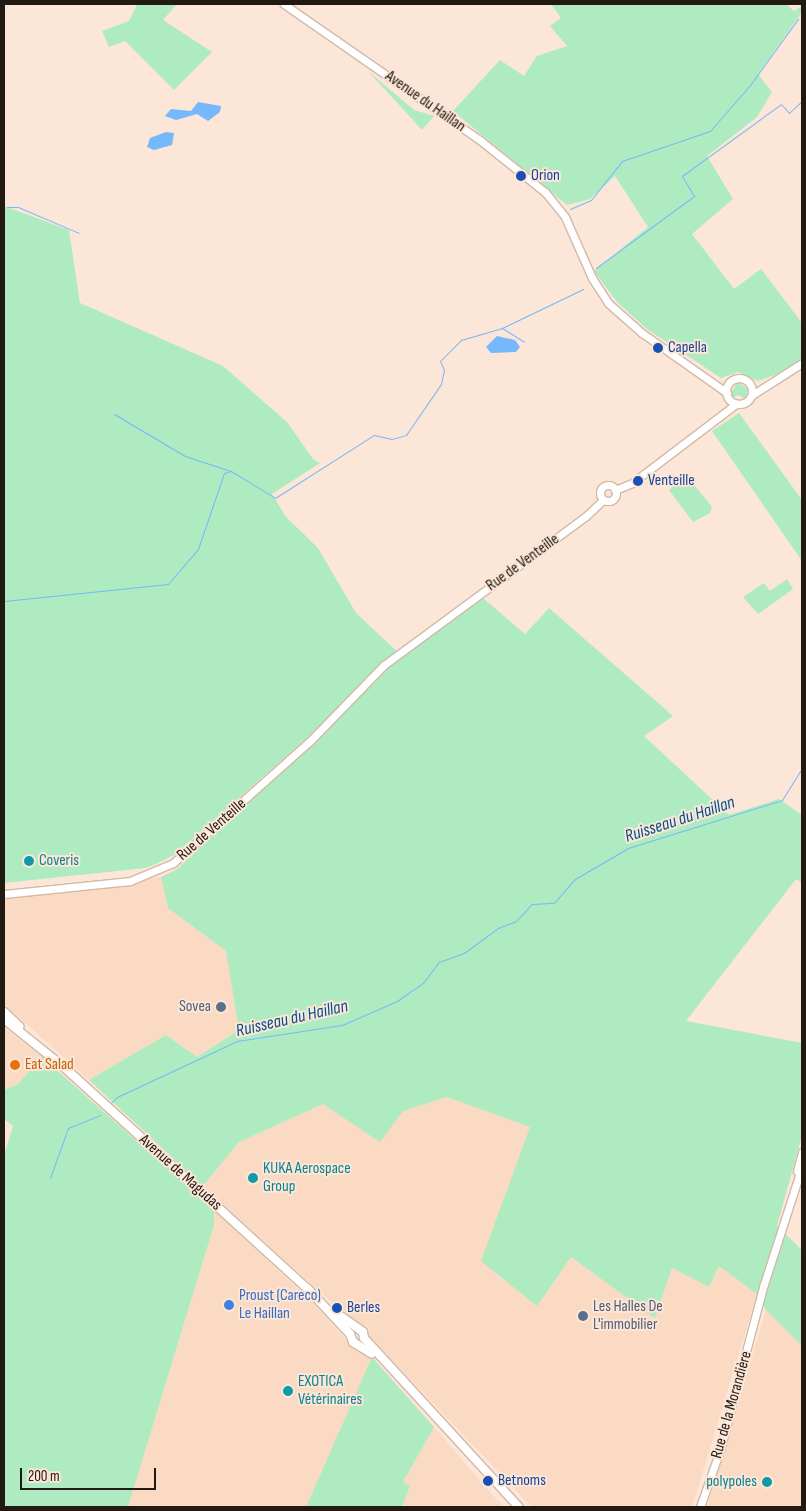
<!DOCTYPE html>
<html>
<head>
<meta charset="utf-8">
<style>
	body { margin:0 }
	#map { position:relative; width:806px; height:1511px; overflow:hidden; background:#fbe6d7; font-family:"Sofia Sans Condensed",sans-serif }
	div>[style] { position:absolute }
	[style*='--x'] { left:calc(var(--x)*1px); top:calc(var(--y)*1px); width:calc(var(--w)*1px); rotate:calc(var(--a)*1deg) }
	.built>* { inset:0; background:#fadac2 }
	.green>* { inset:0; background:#aeebc1 }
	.water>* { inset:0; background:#75b8fb }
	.stream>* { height:1px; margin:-0.5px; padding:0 0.5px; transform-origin:0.5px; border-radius:0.5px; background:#75b8fb }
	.roads { filter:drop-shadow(1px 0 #d2b9a7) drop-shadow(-1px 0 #d2b9a7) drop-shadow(0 1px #d2b9a7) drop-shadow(0 -1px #d2b9a7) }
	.secondary>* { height:7px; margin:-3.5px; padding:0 3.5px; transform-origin:3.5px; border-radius:3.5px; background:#fff }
	.secondary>.ring { margin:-3.5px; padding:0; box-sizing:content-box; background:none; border:7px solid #fff; border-radius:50% }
	.primary>* { height:8px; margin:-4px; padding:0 4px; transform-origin:4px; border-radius:4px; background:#fff }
	.dots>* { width:14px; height:14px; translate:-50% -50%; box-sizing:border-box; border:2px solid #fbe6d7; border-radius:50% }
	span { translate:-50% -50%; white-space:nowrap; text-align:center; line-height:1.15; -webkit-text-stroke:4px #fbe6d7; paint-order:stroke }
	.street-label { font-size:16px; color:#221912 }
	.transit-label { font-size:16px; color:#164399 }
	.left { translate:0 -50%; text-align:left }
	.culture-label { font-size:16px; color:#0d838f }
	.right { translate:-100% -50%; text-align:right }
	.service-label { font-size:16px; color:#4e5e75 }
	.food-label { font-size:16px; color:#c56008 }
	.shop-label { font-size:16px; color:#366cbe }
	.water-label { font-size:18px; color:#02518d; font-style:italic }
	.frame { position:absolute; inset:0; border:5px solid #221912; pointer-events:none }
	.scale { position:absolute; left:20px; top:1468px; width:136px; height:22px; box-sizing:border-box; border:2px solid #221912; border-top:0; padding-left:6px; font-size:15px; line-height:18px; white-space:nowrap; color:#221912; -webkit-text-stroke:4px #fbe6d7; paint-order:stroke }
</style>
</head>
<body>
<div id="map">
	<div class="built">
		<i style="clip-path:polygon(161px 877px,168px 908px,226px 951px,239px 1030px,197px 1057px,166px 1035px,89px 1080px,4px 1004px,4px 898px)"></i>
		<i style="clip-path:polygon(4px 1027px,42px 1057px,18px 1084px,4px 1090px)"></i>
		<i style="clip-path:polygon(447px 1097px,531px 1127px,482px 1261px,537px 1306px,571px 1257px,655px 1317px,672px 1268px,709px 1287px,719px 1266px,757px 1294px,692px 1507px,532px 1507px,369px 1336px,368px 1326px,356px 1324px,203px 1186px,239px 1142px,323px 1104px,380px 1141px,403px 1111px)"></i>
		<i style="clip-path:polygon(214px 1210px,316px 1306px,352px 1347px,372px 1357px,306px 1507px,128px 1507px,214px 1225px)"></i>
		<i style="clip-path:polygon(766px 1310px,802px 1346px,802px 1507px,707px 1507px)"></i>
		<i style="clip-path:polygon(434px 1427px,486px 1488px,504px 1507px,402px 1507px,410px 1486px,403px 1482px)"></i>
	</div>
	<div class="green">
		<i style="clip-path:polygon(137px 4px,177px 4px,163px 20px,212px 52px,174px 90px,125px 41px,109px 47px,102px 31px,129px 21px)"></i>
		<i style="clip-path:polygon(551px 4px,786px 4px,794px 11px,802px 6px,802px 12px,758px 74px,772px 92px,757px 117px,707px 156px,733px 199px,692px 234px,734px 289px,761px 269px,802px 323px,802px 359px,785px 371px,758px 381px,738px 372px,721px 378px,647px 329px,617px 302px,594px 271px,648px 227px,615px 176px,590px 199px,567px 205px,453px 111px,500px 60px,524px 76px,537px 56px,567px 46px,550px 26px,561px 18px)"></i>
		<i style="clip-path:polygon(368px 71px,414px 110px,434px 116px,422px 130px)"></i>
		<i style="clip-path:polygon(4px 206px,69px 230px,80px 303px,223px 366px,287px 422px,313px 459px,320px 463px,272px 494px,286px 517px,318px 548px,356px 613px,403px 657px,483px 598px,525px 634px,549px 608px,673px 716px,644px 736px,729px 815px,779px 799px,802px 815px,802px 883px,796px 879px,686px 1021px,802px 1043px,802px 1135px,777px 1226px,802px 1250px,802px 1346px,766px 1310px,757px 1294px,719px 1266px,709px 1287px,672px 1268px,655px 1318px,571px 1257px,537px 1306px,481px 1261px,530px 1127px,447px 1097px,403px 1111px,380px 1142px,323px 1104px,239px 1142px,203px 1186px,89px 1080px,166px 1035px,197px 1057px,239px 1030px,226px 951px,168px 908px,161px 877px,176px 870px,314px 742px,310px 735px,174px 855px,156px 864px,145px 868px,4px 883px)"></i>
		<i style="clip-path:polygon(738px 382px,748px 389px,745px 399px,738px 395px,732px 398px,730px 394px)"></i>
		<i style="clip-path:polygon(739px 413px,802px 500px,802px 561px,712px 431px)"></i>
		<i style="clip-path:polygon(686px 475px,712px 507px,710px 513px,693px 522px,669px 490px)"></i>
		<i style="clip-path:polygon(787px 579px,793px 589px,758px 614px,743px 597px,764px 583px,770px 591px)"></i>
		<i style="clip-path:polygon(42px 1057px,214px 1210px,214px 1225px,128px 1507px,4px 1507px,4px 1156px,13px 1126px,4px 1119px,4px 1090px,18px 1084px)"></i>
		<i style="clip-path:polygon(372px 1357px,434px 1427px,403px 1482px,410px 1486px,402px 1507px,306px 1507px)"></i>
	</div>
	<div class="water">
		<i style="clip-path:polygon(198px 102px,221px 106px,220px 112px,208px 121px,197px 114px,176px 120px,165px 116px,171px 109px,191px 111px)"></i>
		<i style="clip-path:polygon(166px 132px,174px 133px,172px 145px,154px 150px,147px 147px,150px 138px)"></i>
		<i style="clip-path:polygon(497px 336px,515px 340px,520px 347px,516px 352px,491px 353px,486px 347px)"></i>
	</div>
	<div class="stream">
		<i style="--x:7;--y:207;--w:11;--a:0"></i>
		<i style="--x:18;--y:207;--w:66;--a:23.1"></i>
		<i style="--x:570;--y:209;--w:23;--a:-23"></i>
		<i style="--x:591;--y:200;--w:50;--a:-51.5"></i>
		<i style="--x:622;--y:161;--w:93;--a:-18.8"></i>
		<i style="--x:710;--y:131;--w:61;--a:-49"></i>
		<i style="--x:750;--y:85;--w:82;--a:-54"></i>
		<i style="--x:596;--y:268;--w:122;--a:-36.3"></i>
		<i style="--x:694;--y:196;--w:23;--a:-121"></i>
		<i style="--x:682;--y:176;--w:122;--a:-36"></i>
		<i style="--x:781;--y:104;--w:12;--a:48"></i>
		<i style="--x:789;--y:113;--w:18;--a:-43"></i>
		<i style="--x:502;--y:328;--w:90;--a:-25.7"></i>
		<i style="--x:114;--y:414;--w:82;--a:30.6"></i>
		<i style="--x:185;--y:456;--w:48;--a:18.1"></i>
		<i style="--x:4;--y:601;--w:165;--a:-5.9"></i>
		<i style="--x:168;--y:584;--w:46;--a:-49.4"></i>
		<i style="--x:198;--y:549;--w:80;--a:-71.1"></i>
		<i style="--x:224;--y:473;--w:7;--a:-16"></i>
		<i style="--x:231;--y:471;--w:52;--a:31.5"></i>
		<i style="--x:275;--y:498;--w:117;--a:-32.5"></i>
		<i style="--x:374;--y:435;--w:18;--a:13"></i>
		<i style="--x:392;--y:439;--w:15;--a:-16"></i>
		<i style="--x:406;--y:435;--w:62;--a:-55.5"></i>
		<i style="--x:441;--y:384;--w:14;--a:-78"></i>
		<i style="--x:444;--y:370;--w:10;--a:-114"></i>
		<i style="--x:440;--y:361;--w:30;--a:-45"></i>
		<i style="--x:461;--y:340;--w:43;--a:-16.3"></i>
		<i style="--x:502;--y:328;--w:26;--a:32"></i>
		<i style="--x:111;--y:1103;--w:8;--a:-45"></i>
		<i style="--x:117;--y:1097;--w:132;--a:-25"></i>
		<i style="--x:237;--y:1041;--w:106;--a:-8.7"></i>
		<i style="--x:342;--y:1025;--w:60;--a:-23.6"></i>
		<i style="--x:397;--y:1001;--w:32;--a:-35"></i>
		<i style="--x:423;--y:983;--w:26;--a:-53"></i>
		<i style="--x:439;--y:962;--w:27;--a:-20"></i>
		<i style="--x:464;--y:953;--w:42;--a:-36.3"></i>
		<i style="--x:498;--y:928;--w:19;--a:-21"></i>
		<i style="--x:516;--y:921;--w:23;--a:-47"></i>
		<i style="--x:532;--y:904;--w:22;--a:-3"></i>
		<i style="--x:554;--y:903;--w:32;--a:-49"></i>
		<i style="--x:575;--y:879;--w:61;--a:-30.3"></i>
		<i style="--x:628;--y:848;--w:161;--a:-17.3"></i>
		<i style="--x:782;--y:800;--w:36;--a:-58"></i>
		<i style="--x:50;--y:1178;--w:53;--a:-70.2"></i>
		<i style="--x:68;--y:1128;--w:35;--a:-22"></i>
	</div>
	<div class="roads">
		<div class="secondary">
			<i style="--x:284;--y:4;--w:240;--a:34.8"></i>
			<i style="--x:481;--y:141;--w:82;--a:38.6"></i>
			<i style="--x:545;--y:192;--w:32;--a:51"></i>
			<i style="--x:565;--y:217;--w:67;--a:66.1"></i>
			<i style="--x:592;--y:278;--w:30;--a:57"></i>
			<i style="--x:608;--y:303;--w:45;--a:41.4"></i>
			<i style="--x:642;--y:333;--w:104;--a:35.2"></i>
			<i class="ring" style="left:726px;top:378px;width:19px;height:19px"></i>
			<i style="--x:752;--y:395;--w:59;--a:-32.6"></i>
			<i class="ring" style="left:600px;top:485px;width:9px;height:9px"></i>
			<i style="--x:615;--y:490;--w:18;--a:-22"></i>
			<i style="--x:632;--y:483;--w:131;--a:-37.2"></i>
			<i style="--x:4;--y:894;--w:127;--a:-5.9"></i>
			<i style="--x:130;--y:881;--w:47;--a:-22.7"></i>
			<i style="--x:173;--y:863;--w:183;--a:-41.7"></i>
			<i style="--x:310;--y:741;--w:106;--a:-45.8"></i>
			<i style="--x:384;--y:665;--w:251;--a:-36.4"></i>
			<i style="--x:586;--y:516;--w:23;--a:-43"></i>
			<i style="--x:797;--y:1171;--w:20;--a:-75"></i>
			<i style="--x:700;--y:1507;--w:60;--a:-70.7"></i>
			<i style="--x:720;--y:1450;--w:172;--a:-75.2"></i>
			<i style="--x:764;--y:1284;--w:124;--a:-72.1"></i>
		</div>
		<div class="primary">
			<i style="--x:4;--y:1012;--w:21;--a:43"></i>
			<i style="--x:4;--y:1019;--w:80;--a:38.9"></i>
			<i style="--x:66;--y:1069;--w:326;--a:42.3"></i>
			<i style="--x:307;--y:1288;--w:63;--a:46.9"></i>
			<i style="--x:339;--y:1315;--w:29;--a:35"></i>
			<i style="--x:363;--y:1332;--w:6;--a:81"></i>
			<i style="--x:364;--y:1338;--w:229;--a:47.5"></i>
			<i style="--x:350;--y:1334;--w:9;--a:69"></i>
			<i style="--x:353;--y:1342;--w:22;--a:32"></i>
		</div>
	</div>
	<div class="dots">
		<i style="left:521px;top:176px;background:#1a4fb4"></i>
		<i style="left:658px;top:348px;background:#1a4fb4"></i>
		<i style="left:638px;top:481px;background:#1a4fb4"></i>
		<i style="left:29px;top:861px;background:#0f9aa8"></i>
		<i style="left:221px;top:1007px;background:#5c6f8a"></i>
		<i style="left:15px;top:1065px;background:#e8710a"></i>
		<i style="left:253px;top:1178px;background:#0f9aa8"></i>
		<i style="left:229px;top:1305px;background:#3f7fe0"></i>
		<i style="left:337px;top:1308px;background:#1a4fb4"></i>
		<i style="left:583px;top:1316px;background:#5c6f8a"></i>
		<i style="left:288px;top:1391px;background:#0f9aa8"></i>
		<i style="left:488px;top:1481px;background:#1a4fb4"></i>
		<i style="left:767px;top:1482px;background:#0f9aa8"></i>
	</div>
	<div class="street-label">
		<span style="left:425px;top:102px;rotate:35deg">Avenue du Haillan</span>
		<span style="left:523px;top:563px;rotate:-36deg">Rue de Venteille</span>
		<span style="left:212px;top:830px;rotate:-41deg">Rue de Venteille</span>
		<span style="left:180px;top:1173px;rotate:42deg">Avenue de Magudas</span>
		<span style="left:732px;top:1405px;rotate:-74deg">Rue de la Morandière</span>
	</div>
	<div class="transit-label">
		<span class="left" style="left:531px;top:176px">Orion</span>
		<span class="left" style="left:668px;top:348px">Capella</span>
		<span class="left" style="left:648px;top:481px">Venteille</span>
		<span class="left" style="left:347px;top:1308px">Berles</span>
		<span class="left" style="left:498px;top:1481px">Betnoms</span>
	</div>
	<div class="culture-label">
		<span class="left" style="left:39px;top:861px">Coveris</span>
		<span class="left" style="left:263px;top:1178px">KUKA Aerospace<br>Group</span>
		<span class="left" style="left:298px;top:1391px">EXOTICA<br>Vétérinaires</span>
		<span class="right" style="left:757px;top:1482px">polypoles</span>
	</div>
	<div class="service-label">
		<span class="right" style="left:211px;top:1007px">Sovea</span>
		<span class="left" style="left:593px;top:1316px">Les Halles De<br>L'immobilier</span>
	</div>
	<div class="food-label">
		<span class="left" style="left:25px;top:1065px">Eat Salad</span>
	</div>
	<div class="shop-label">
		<span class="left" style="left:239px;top:1305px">Proust (Careco)<br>Le Haillan</span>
	</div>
	<div class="water-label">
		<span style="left:680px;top:820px;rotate:-18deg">Ruisseau du Haillan</span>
		<span style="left:292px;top:1019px;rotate:-13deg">Ruisseau du Haillan</span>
	</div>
	<div class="frame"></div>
	<div class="scale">200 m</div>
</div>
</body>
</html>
